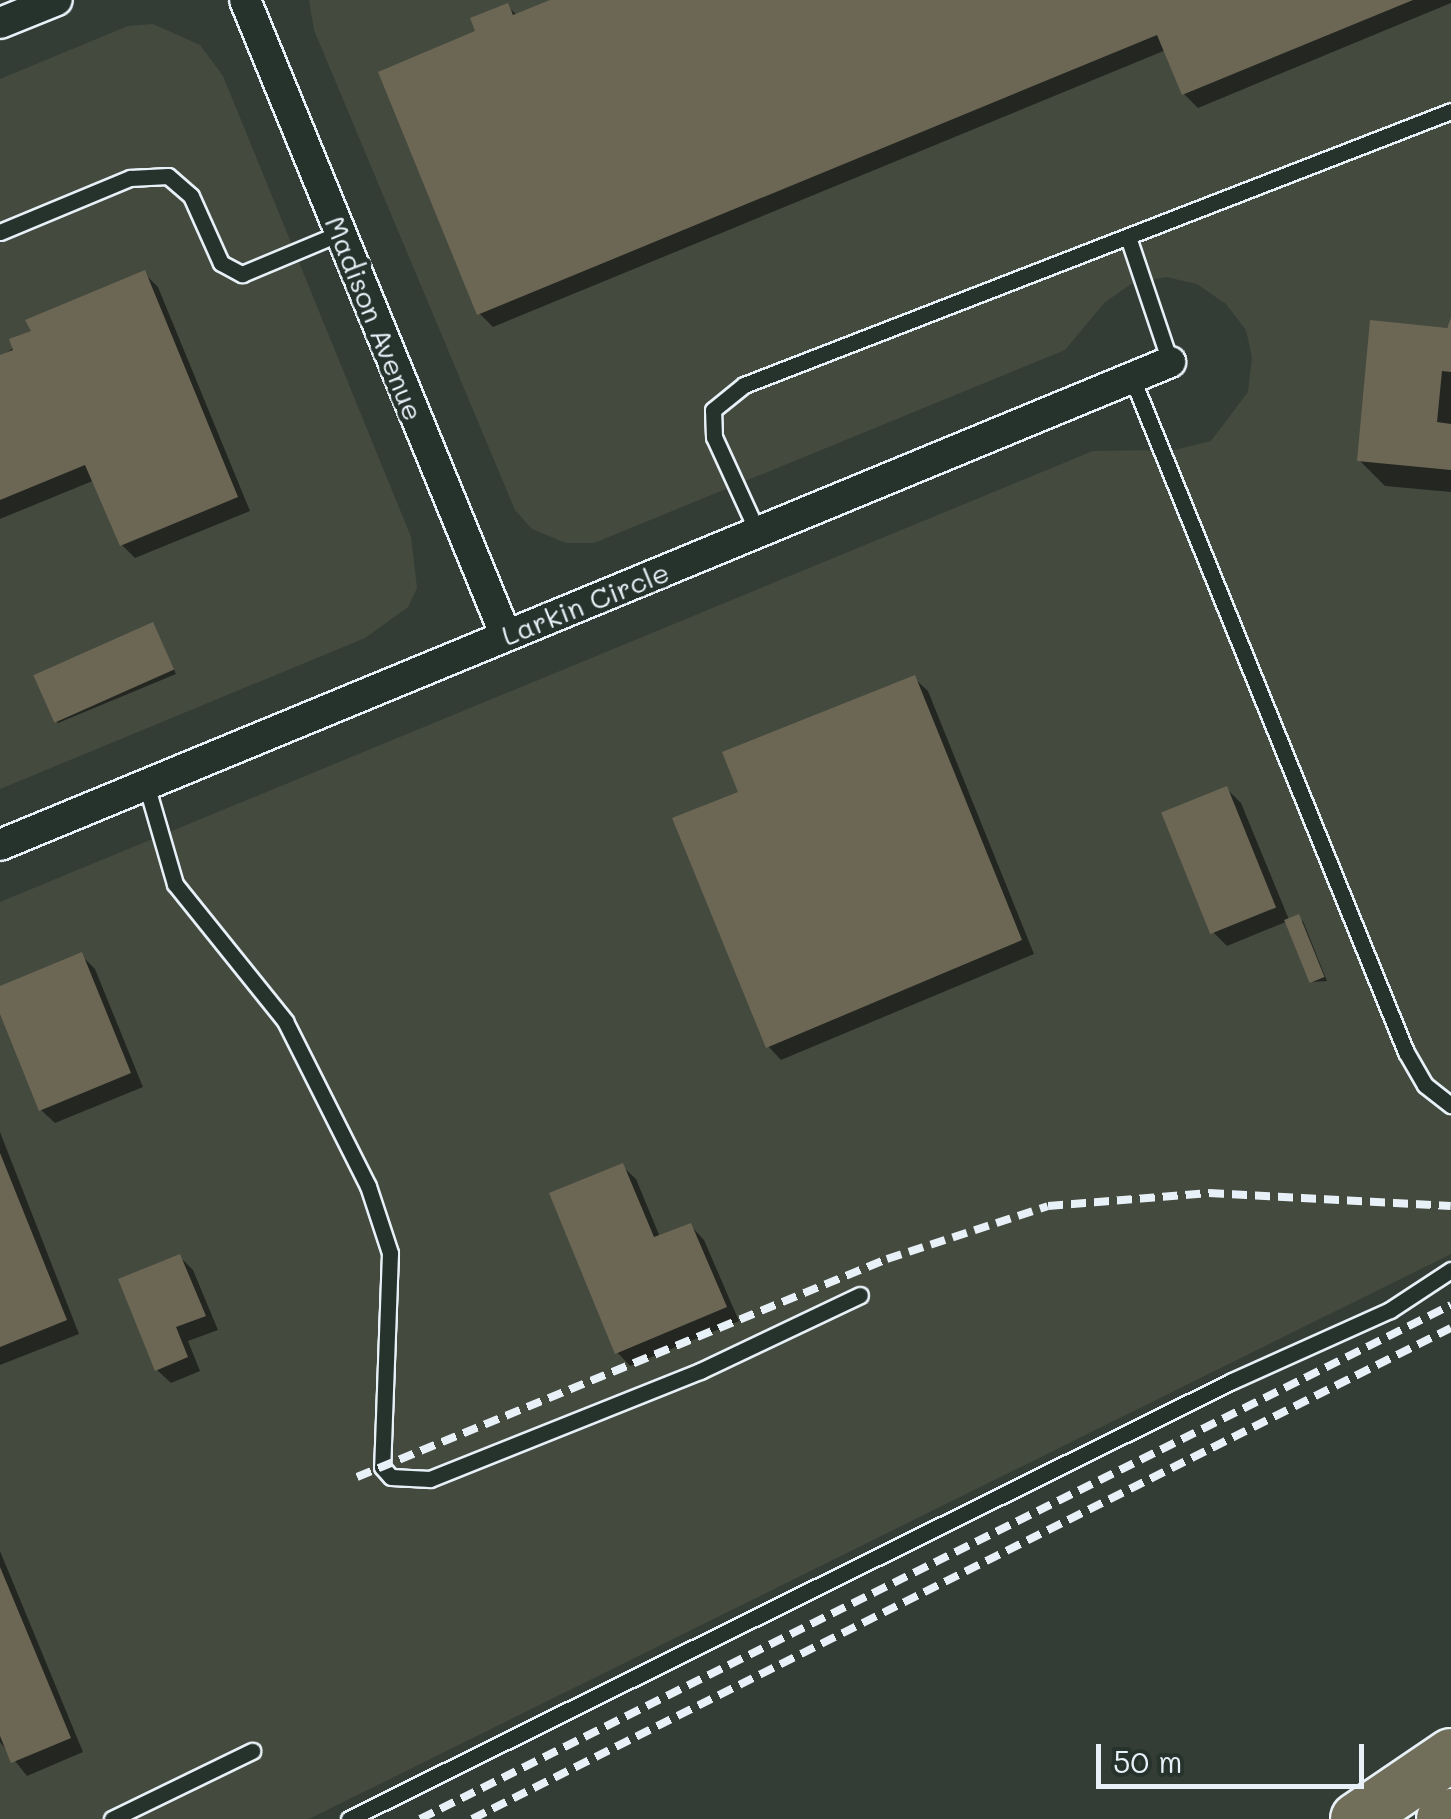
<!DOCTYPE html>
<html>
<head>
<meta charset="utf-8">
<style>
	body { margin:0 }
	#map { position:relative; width:1451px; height:1819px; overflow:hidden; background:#343d35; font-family:Mali,sans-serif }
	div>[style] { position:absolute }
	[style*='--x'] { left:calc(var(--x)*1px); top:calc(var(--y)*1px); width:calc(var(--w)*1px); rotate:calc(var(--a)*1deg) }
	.built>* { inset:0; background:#454a3f }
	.shadow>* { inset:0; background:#0007 }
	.building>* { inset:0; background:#6c6755; transform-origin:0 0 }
	.roads { filter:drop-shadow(2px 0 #e8f1f8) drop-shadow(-2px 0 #e8f1f8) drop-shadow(0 2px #e8f1f8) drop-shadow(0 -2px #e8f1f8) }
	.lane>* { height:15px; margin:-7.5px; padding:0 7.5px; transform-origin:7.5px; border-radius:7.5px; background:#26332d }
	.street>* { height:30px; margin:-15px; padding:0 15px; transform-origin:15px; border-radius:15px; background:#26332d }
	.highway>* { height:52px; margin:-26px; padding:0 26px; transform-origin:26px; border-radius:26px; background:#716e59 }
	.rail>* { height:8px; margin-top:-4px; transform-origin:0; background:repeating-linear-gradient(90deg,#e8f1f8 0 15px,transparent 0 23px) }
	span { translate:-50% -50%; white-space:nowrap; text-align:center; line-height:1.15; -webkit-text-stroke:9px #26332d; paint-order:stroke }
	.street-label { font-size:28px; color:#e8f1f8 }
	.scale { position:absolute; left:1096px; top:1744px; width:268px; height:45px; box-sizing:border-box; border:5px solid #e8f1f8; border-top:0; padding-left:12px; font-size:30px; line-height:35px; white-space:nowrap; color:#e8f1f8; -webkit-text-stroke:8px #26332d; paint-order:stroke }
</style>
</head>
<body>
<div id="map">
	<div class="built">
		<i style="clip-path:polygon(309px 0,1451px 0,1451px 1254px,309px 1819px,0 1819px,0 902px,1093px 451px,1175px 450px,1211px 441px,1248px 392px,1252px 357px,1246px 330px,1226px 304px,1197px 284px,1166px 277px,1131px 284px,1104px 303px,1065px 350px,594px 543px,566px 543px,532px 529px,515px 510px,314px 30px)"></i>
		<i style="clip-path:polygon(153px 24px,200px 45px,223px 76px,411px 537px,417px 588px,408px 607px,365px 638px,0 789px,0 79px,128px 26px)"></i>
	</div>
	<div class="shadow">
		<i style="clip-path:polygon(557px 0,1451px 0,1451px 3px,1198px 108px,1184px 94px,1166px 50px,493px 327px,479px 313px,479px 33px,507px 6px,518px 16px)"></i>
		<i style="clip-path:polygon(144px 273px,158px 287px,250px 511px,135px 558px,122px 545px,95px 480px,0 519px,0 358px,34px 332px)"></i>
		<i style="clip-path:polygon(1451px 321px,1451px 492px,1385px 486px,1359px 460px)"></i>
		<i style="clip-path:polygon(153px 625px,176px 674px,58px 723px,54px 719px)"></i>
		<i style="clip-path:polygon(914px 678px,928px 691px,1034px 954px,781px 1060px,768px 1046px,741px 794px)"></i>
		<i style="clip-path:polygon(1227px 789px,1241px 803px,1290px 922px,1303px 921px,1327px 981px,1312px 982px,1288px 921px,1227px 946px,1214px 933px)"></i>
		<i style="clip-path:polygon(81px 955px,95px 969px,143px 1087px,55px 1123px,41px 1110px,0 1008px,0 988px)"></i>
		<i style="clip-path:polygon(0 1132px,79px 1334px,0 1365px)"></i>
		<i style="clip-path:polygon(622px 1166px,636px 1179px,660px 1237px,691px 1226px,704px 1240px,739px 1321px,630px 1366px,617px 1352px)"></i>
		<i style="clip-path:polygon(180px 1257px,193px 1270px,218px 1330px,188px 1341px,200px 1371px,171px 1383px,157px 1370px)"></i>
		<i style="clip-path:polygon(0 1551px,83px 1752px,27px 1776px,0 1742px)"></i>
	</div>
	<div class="building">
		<i style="clip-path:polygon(550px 0,1413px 0,1182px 95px,1157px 35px,477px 315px,378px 72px,475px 31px,470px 18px,508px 3px,513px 15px)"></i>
		<i style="clip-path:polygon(145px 270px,238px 497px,120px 546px,85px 465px,0 500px,0 355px,13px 350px,9px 339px,31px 331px,25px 320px)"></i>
		<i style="clip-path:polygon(1451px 318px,1451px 372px,1442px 371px,1437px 422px,1451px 424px,1451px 470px,1357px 461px,1370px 320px,1447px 328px)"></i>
		<i style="left:153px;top:622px;width:52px;height:131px;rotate:66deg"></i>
		<i style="clip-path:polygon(915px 675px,1022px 940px,766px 1048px,672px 818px,738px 792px,722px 752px)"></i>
		<i style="left:1227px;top:786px;width:131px;height:71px;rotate:68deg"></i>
		<i style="left:1299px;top:914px;width:68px;height:16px;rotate:68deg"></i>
		<i style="clip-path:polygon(82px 952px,131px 1073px,39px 1111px,0 1014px,0 986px)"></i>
		<i style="clip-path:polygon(0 1153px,67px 1320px,0 1347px)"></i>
		<i style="clip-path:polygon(623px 1163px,654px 1237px,691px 1223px,727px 1307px,615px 1354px,549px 1193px)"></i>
		<i style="clip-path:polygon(180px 1254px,206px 1316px,176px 1327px,188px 1357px,155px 1371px,118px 1279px)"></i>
		<i style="clip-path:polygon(0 1567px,71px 1738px,11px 1763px,0 1736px)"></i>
	</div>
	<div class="roads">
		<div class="lane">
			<i style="--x:0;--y:232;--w:141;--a:-22.6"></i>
			<i style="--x:130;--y:178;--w:38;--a:-3"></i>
			<i style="--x:168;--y:176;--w:30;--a:41"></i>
			<i style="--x:191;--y:196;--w:73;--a:65.9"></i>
			<i style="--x:221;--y:263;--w:24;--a:28"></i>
			<i style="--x:242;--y:274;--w:106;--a:-22.7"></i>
			<i style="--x:1128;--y:237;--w:132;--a:71.4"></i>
			<i style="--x:1132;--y:378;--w:728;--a:67.88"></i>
			<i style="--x:1406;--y:1052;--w:38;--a:60"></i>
			<i style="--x:1425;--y:1085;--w:33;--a:38"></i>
			<i style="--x:758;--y:533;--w:106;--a:-114.6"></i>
			<i style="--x:714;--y:437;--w:27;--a:-92"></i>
			<i style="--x:713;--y:410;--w:40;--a:-39"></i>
			<i style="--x:744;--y:385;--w:758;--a:-21.18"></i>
			<i style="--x:146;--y:784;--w:104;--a:73.8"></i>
			<i style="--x:175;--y:884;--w:176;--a:51.2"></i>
			<i style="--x:285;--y:1021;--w:185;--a:63.3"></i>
			<i style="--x:368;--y:1186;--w:71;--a:71.8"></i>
			<i style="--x:390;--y:1253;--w:214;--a:92.1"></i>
			<i style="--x:382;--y:1467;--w:13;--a:48"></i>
			<i style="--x:391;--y:1477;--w:39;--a:3"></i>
			<i style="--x:430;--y:1479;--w:291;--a:-21.8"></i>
			<i style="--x:700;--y:1371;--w:177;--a:-25.4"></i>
			<i style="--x:112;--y:1819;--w:156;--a:-25.9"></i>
			<i style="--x:349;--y:1819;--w:986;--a:-26.38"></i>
			<i style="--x:1232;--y:1381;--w:173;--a:-24.2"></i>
			<i style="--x:1390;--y:1310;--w:73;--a:-33.3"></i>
		</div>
		<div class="street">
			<i style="--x:245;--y:0;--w:687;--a:67.69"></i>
			<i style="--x:0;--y:23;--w:61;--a:-22"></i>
			<i style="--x:0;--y:845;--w:1266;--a:-22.43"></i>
		</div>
		<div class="highway">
			<i style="--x:1357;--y:1819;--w:114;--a:-34.2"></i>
			<i style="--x:1443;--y:1819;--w:9;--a:-27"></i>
		</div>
	</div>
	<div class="rail">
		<i style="--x:357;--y:1477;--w:573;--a:-22.36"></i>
		<i style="--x:887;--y:1259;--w:169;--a:-18.2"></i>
		<i style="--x:1048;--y:1206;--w:162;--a:-4.6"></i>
		<i style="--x:1209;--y:1193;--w:242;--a:3.1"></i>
		<i style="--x:420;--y:1819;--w:1152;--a:-26.5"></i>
		<i style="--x:472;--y:1819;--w:1095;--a:-26.64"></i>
	</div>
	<div class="street-label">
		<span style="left:375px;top:318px;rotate:68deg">Madison Avenue</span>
		<span style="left:585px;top:603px;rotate:-22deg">Larkin Circle</span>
	</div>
	<div class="scale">50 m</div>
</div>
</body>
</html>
